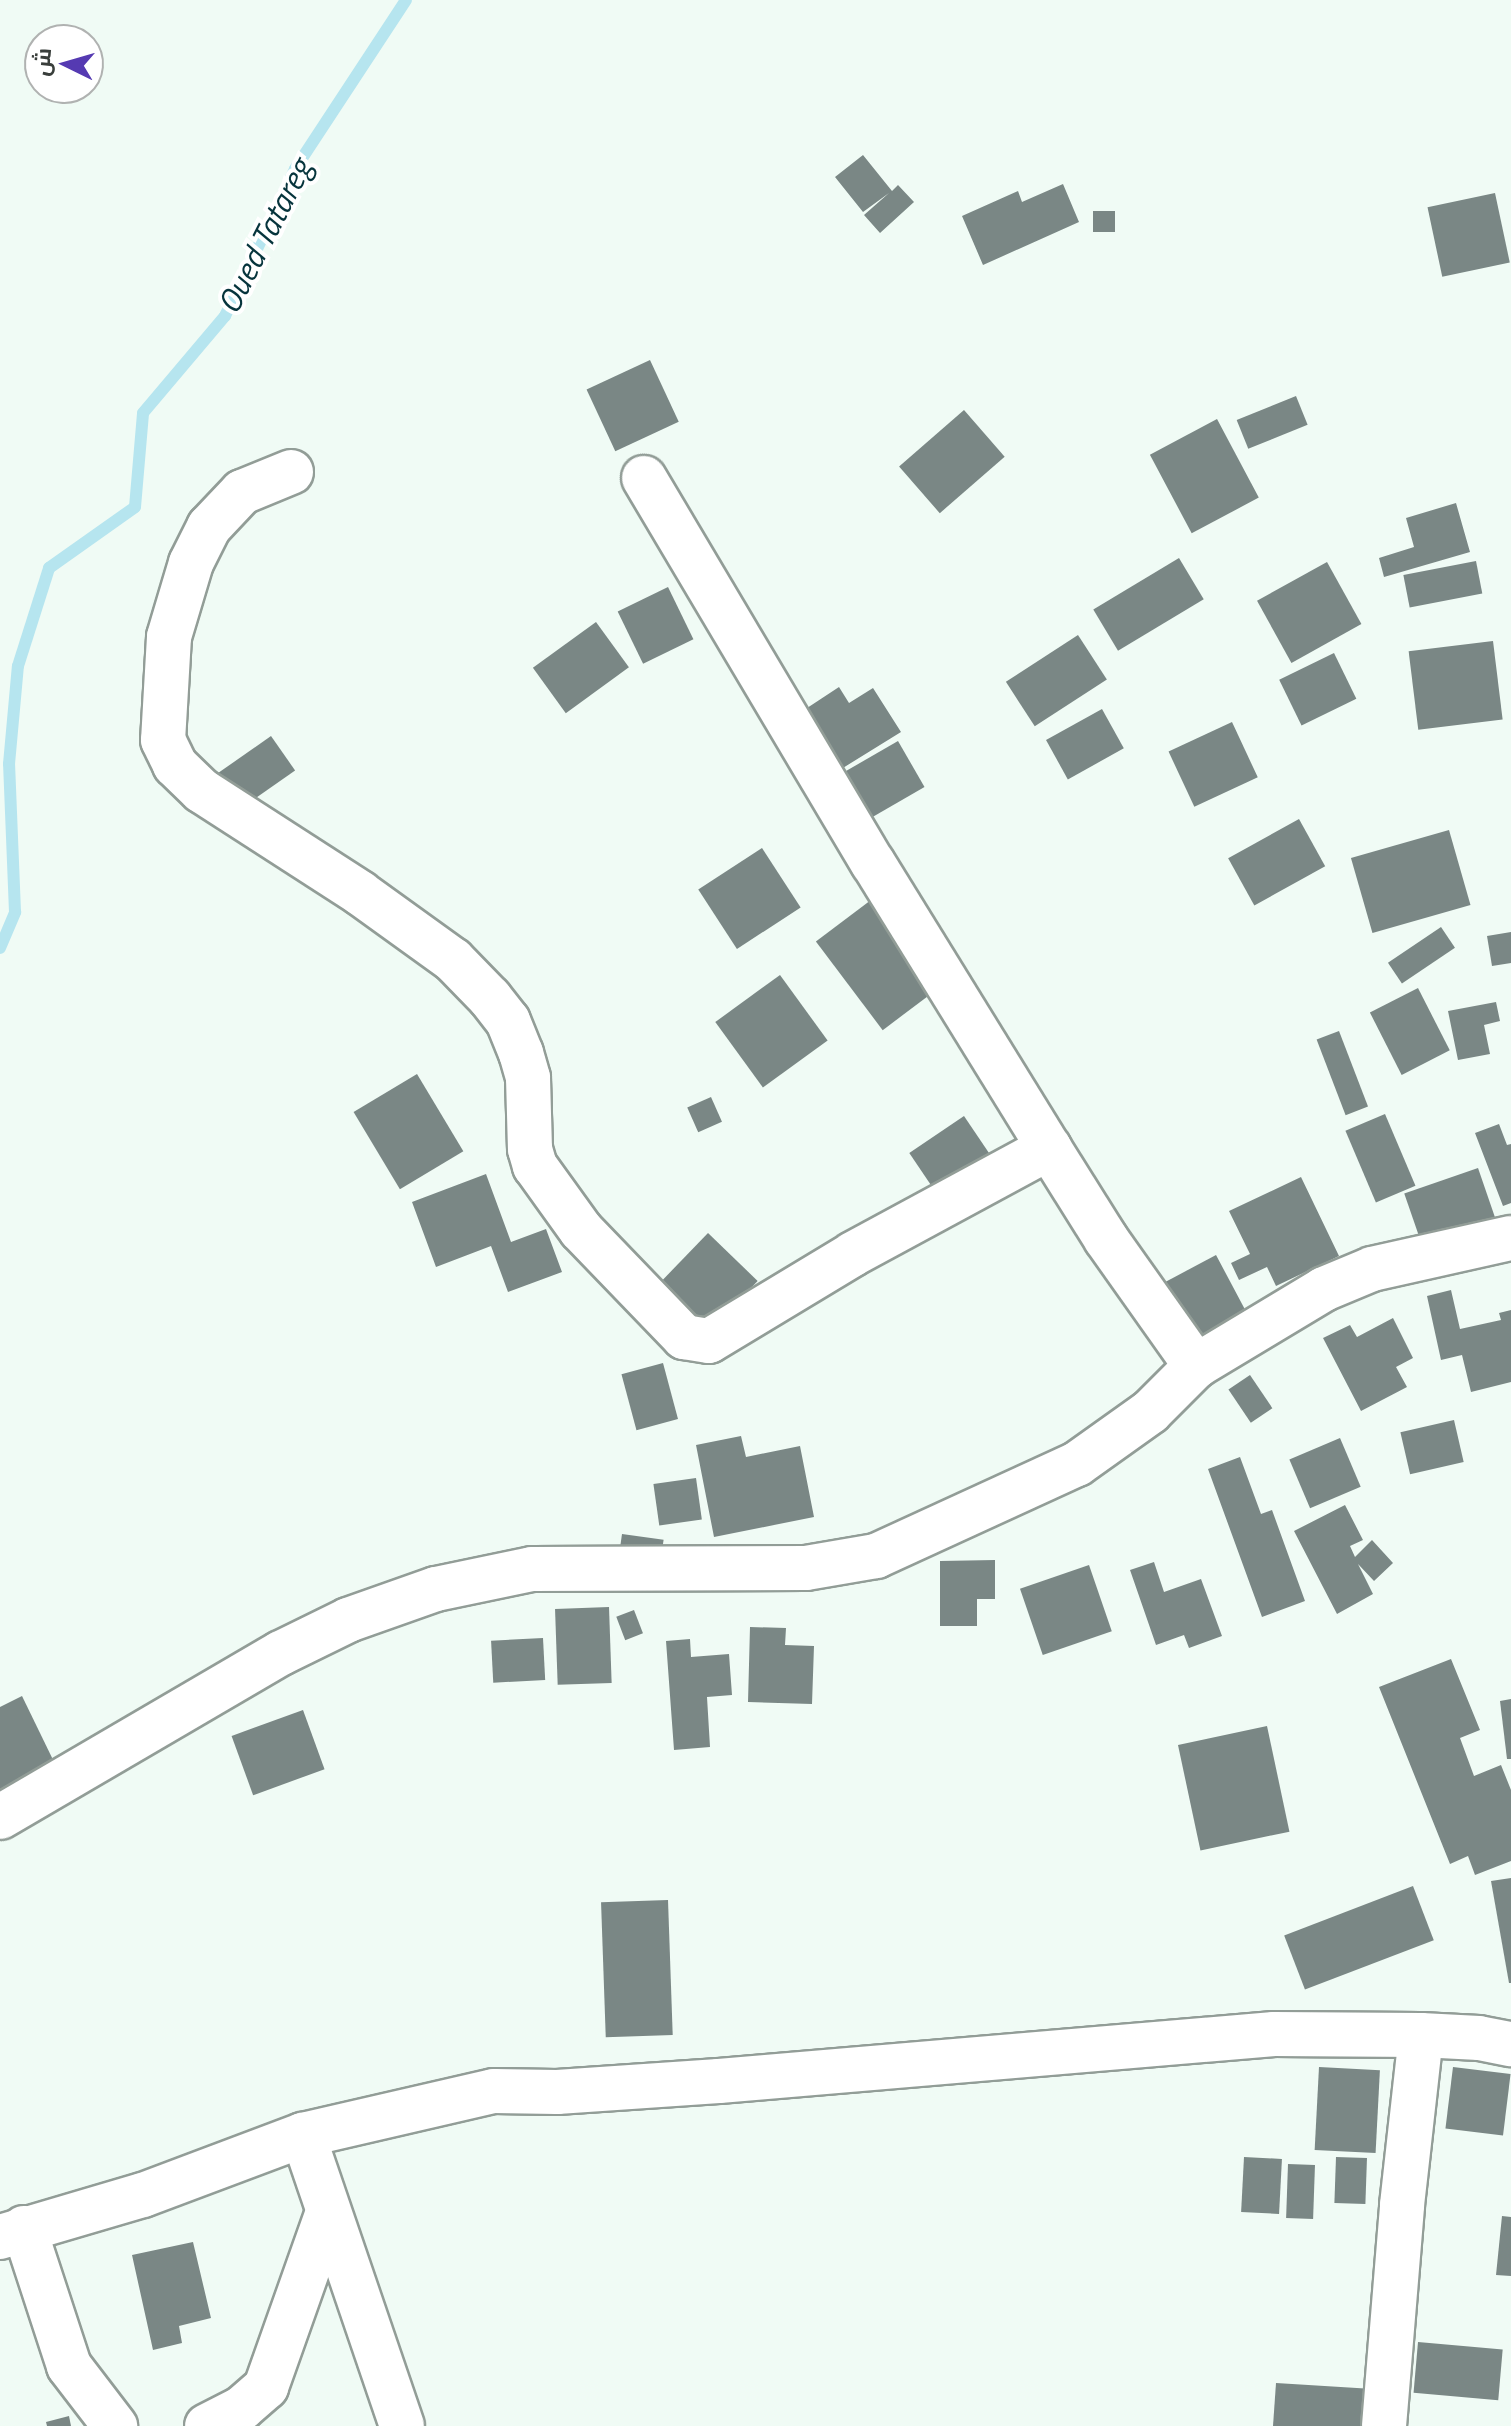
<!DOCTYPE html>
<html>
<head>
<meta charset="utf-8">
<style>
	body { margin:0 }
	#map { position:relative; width:1511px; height:2426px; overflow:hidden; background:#f0fbf5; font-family:"Titillium Web",Cairo,sans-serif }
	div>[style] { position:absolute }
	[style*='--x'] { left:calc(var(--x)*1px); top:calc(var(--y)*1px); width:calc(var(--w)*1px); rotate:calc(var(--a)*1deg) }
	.stream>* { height:12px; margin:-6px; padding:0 6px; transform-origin:6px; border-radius:6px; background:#b6e5ef }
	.building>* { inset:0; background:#7a8785; transform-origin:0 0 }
	.roads { filter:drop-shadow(2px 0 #929d97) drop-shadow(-2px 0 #929d97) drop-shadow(0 2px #929d97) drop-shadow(0 -2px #929d97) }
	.minor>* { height:44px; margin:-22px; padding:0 22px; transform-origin:22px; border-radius:22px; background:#fff }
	span { translate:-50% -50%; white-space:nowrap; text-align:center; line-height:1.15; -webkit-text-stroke:8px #fff; paint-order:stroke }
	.water-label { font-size:32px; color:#06343c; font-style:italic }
	.north { position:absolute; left:24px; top:24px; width:80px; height:80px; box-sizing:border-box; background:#fff; border:2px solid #b0b2b1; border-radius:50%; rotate:275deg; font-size:22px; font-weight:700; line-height:32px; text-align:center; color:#393e3b }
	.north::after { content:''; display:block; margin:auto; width:28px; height:36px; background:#553ab2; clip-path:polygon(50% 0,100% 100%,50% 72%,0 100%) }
</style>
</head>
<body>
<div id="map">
	<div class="stream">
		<i style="--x:0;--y:948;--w:39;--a:-67"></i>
		<i style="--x:15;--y:912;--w:148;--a:-92.3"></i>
		<i style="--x:9;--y:764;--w:98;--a:-84.8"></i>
		<i style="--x:18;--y:666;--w:103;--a:-72.4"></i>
		<i style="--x:49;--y:568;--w:105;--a:-35.3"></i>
		<i style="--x:135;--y:507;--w:94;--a:-85.1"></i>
		<i style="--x:143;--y:413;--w:127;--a:-49.8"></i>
		<i style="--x:225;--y:316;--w:163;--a:-64.5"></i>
		<i style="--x:295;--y:169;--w:202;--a:-56.7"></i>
	</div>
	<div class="building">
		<i style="clip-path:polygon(863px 155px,892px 191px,898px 185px,914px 202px,880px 233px,864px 215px,889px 193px,863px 212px,835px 177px)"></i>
		<i style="clip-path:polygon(1063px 184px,1079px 222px,983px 265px,962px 216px,1018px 191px,1022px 202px)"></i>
		<i style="left:1495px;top:193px;width:71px;height:69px;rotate:78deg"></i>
		<i style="left:1093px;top:211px;width:22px;height:21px"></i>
		<i style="left:650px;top:360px;width:68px;height:70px;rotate:65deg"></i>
		<i style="left:1296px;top:396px;width:31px;height:64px;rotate:68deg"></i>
		<i style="left:964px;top:410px;width:62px;height:86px;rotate:49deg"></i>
		<i style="left:1217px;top:419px;width:89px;height:76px;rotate:62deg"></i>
		<i style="clip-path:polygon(1456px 503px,1470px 552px,1384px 577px,1379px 558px,1414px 547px,1406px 518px)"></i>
		<i style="left:1179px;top:558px;width:48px;height:100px;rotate:59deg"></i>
		<i style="left:1476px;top:561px;width:33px;height:74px;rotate:79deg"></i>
		<i style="left:1327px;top:562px;width:71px;height:80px;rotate:61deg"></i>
		<i style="left:668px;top:587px;width:58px;height:56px;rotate:64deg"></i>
		<i style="left:596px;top:622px;width:56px;height:78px;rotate:54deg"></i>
		<i style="left:1078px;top:635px;width:53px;height:86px;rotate:57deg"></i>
		<i style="left:1493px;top:641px;width:79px;height:85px;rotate:83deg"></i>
		<i style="left:1334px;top:653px;width:51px;height:61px;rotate:64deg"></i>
		<i style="clip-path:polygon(839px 687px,849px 703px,873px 688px,901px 732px,838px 771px,801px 712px)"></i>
		<i style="left:1102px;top:709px;width:45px;height:64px;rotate:61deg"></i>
		<i style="left:1232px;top:722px;width:61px;height:70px;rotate:65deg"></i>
		<i style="left:271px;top:736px;width:42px;height:72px;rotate:55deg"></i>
		<i style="left:898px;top:741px;width:53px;height:67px;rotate:60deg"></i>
		<i style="left:1299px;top:819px;width:54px;height:81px;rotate:61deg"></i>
		<i style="left:1449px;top:830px;width:78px;height:102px;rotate:74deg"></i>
		<i style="left:762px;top:848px;width:71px;height:76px;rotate:57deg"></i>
		<i style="left:871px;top:900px;width:111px;height:69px;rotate:53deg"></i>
		<i style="left:1441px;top:927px;width:25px;height:64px;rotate:56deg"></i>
		<i style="clip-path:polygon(1511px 932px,1511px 963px,1492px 966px,1487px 936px)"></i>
		<i style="left:780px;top:975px;width:81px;height:80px;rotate:54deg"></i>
		<i style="left:1418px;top:988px;width:70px;height:54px;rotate:63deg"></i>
		<i style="clip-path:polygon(1496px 1002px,1500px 1021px,1484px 1025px,1490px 1054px,1458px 1060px,1448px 1011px)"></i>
		<i style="left:1339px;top:1031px;width:81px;height:24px;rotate:69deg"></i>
		<i style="left:417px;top:1074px;width:90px;height:74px;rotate:59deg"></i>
		<i style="left:711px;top:1097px;width:27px;height:26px;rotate:66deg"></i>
		<i style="left:1385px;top:1114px;width:78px;height:43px;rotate:67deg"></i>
		<i style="left:964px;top:1116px;width:58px;height:66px;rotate:56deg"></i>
		<i style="clip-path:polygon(1499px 1124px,1507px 1145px,1511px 1144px,1511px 1203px,1503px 1206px,1475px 1133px)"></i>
		<i style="left:1478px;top:1168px;width:56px;height:78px;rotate:71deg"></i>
		<i style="clip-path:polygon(486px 1174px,511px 1242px,546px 1229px,562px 1272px,508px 1292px,491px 1246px,436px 1267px,412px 1202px)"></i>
		<i style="clip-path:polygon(1301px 1177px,1339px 1256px,1276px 1286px,1267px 1267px,1239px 1280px,1231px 1263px,1250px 1254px,1229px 1211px)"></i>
		<i style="left:708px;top:1233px;width:69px;height:77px;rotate:44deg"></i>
		<i style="left:1216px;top:1255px;width:83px;height:67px;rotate:62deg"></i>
		<i style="clip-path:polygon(1451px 1290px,1460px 1329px,1501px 1320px,1499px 1313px,1511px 1310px,1511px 1382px,1471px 1392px,1462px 1355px,1441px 1360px,1427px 1296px)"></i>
		<i style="clip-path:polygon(1393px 1318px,1413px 1358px,1396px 1367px,1407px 1387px,1361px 1411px,1323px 1338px,1350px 1325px,1357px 1337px)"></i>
		<i style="left:663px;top:1363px;width:58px;height:43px;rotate:75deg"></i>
		<i style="left:1250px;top:1375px;width:40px;height:26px;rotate:56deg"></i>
		<i style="left:1454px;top:1420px;width:43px;height:55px;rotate:77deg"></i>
		<i style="clip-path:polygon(741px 1436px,746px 1457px,800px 1446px,814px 1517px,714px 1537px,696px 1445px)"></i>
		<i style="left:1340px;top:1438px;width:53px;height:55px;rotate:67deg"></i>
		<i style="clip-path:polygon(1240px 1457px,1261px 1514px,1272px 1510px,1305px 1601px,1262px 1617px,1208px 1469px)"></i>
		<i style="left:696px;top:1478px;width:42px;height:43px;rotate:82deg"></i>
		<i style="clip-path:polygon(1345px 1505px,1363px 1540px,1350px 1546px,1355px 1557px,1372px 1540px,1393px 1563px,1374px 1581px,1358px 1564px,1373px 1594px,1337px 1614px,1294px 1531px)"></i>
		<i style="left:622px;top:1534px;width:42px;height:25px;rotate:8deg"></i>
		<i style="clip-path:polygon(995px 1560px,995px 1599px,977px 1599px,977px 1626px,940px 1626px,940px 1561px)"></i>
		<i style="clip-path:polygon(1154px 1562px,1164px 1592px,1201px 1579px,1222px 1636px,1189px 1648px,1184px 1635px,1156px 1645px,1130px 1570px)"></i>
		<i style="left:1089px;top:1565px;width:70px;height:73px;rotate:71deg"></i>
		<i style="left:609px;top:1607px;width:76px;height:54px;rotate:88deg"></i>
		<i style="left:634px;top:1610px;width:25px;height:19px;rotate:69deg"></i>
		<i style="clip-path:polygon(750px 1627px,786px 1628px,785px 1645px,814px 1646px,812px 1704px,748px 1702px)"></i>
		<i style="left:543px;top:1638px;width:42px;height:52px;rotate:87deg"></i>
		<i style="clip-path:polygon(690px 1639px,691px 1657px,729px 1654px,732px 1695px,707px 1697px,710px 1747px,674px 1750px,666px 1641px)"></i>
		<i style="clip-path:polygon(1451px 1659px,1480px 1730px,1460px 1738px,1474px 1776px,1501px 1765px,1511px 1790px,1511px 1861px,1475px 1875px,1468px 1856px,1450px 1864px,1379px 1687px)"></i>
		<i style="clip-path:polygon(22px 1696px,57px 1768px,0 1796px,0 1707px)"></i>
		<i style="clip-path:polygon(1511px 1699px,1511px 1759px,1507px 1759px,1500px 1701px)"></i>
		<i style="left:303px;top:1710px;width:63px;height:76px;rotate:70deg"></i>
		<i style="left:1267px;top:1726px;width:108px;height:91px;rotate:78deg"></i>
		<i style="clip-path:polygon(1511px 1878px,1511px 1983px,1509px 1983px,1491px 1881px)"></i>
		<i style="left:1413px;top:1886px;width:58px;height:138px;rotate:69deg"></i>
		<i style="left:668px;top:1900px;width:135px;height:67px;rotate:88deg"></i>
		<i style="left:1319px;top:2067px;width:61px;height:83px;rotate:3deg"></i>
		<i style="left:1453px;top:2067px;width:58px;height:62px;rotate:7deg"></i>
		<i style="left:1244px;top:2157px;width:38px;height:55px;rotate:3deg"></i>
		<i style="left:1336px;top:2157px;width:31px;height:46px;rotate:2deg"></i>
		<i style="left:1288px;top:2164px;width:27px;height:54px;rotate:2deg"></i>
		<i style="clip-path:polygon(1502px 2216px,1511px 2217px,1511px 2276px,1496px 2275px)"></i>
		<i style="clip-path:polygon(193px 2242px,211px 2318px,179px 2326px,182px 2343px,153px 2350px,132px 2255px)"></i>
		<i style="left:1418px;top:2342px;width:85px;height:51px;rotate:5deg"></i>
		<i style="clip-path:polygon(1276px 2383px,1373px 2389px,1370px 2426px,1273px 2426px)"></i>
		<i style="clip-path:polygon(69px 2416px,71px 2426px,47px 2426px,46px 2422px)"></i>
	</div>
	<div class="roads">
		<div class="minor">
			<i style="--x:291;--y:472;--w:53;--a:157.8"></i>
			<i style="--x:242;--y:492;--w:48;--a:133.3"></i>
			<i style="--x:209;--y:527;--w:40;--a:116.6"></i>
			<i style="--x:191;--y:563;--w:77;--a:106.6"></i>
			<i style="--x:169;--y:637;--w:103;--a:93.3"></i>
			<i style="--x:163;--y:740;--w:28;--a:64"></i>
			<i style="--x:175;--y:765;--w:37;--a:44"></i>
			<i style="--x:202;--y:791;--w:188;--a:32.8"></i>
			<i style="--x:360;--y:893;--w:115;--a:35.8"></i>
			<i style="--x:453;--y:960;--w:53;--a:45.8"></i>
			<i style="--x:490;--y:998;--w:29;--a:52"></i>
			<i style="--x:508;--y:1021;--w:35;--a:68"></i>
			<i style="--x:521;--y:1053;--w:26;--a:74"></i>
			<i style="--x:528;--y:1078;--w:71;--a:88.4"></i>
			<i style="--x:530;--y:1149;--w:18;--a:74"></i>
			<i style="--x:535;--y:1166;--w:79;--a:54.3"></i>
			<i style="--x:581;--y:1230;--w:149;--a:46.1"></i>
			<i style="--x:684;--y:1337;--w:25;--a:9"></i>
			<i style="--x:709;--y:1341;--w:168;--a:-31.1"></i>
			<i style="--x:853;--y:1254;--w:223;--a:-28.4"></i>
			<i style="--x:644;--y:478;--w:448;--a:59.3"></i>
			<i style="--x:873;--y:863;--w:335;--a:58.3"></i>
			<i style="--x:1049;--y:1148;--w:107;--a:57.9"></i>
			<i style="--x:1106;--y:1239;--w:156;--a:54.7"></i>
			<i style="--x:0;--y:1817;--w:325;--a:-30.3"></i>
			<i style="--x:281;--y:1653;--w:75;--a:-26.2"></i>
			<i style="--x:348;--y:1620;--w:93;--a:-19.4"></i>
			<i style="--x:436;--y:1589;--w:98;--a:-11.8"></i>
			<i style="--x:532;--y:1569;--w:274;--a:-0.2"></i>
			<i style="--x:806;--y:1568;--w:71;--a:-9.7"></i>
			<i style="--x:876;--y:1556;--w:221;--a:-24.6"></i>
			<i style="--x:1077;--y:1464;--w:90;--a:-35.5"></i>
			<i style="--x:1150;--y:1412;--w:65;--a:-45"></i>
			<i style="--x:1196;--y:1366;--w:149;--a:-31"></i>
			<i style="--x:1324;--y:1289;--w:52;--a:-22.6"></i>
			<i style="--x:1372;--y:1269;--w:142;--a:-12.6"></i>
			<i style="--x:303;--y:2135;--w:307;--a:71.2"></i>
			<i style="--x:24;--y:2228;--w:145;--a:71.9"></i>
			<i style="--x:69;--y:2366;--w:76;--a:52.5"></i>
			<i style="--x:0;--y:2237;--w:149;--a:-16.4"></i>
			<i style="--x:143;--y:2195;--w:171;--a:-20.6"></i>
			<i style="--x:303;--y:2135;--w:196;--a:-13"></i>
			<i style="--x:494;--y:2091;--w:63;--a:0.9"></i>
			<i style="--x:557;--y:2092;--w:162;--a:-3.9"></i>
			<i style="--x:719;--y:2081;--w:557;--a:-4.84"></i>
			<i style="--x:1274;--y:2034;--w:147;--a:0.4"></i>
			<i style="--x:1421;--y:2035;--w:58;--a:3"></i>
			<i style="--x:1479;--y:2038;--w:33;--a:11"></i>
			<i style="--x:207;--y:2426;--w:39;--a:-27"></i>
			<i style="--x:242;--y:2408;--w:32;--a:-41"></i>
			<i style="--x:266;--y:2387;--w:186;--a:-70.5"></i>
			<i style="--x:1384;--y:2426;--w:222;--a:-85.3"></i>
			<i style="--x:1402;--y:2205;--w:171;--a:-83.6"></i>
		</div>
	</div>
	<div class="water-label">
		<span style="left:264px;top:236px;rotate:-63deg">Oued Tatareg</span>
	</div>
	<div class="north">ش</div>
</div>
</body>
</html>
